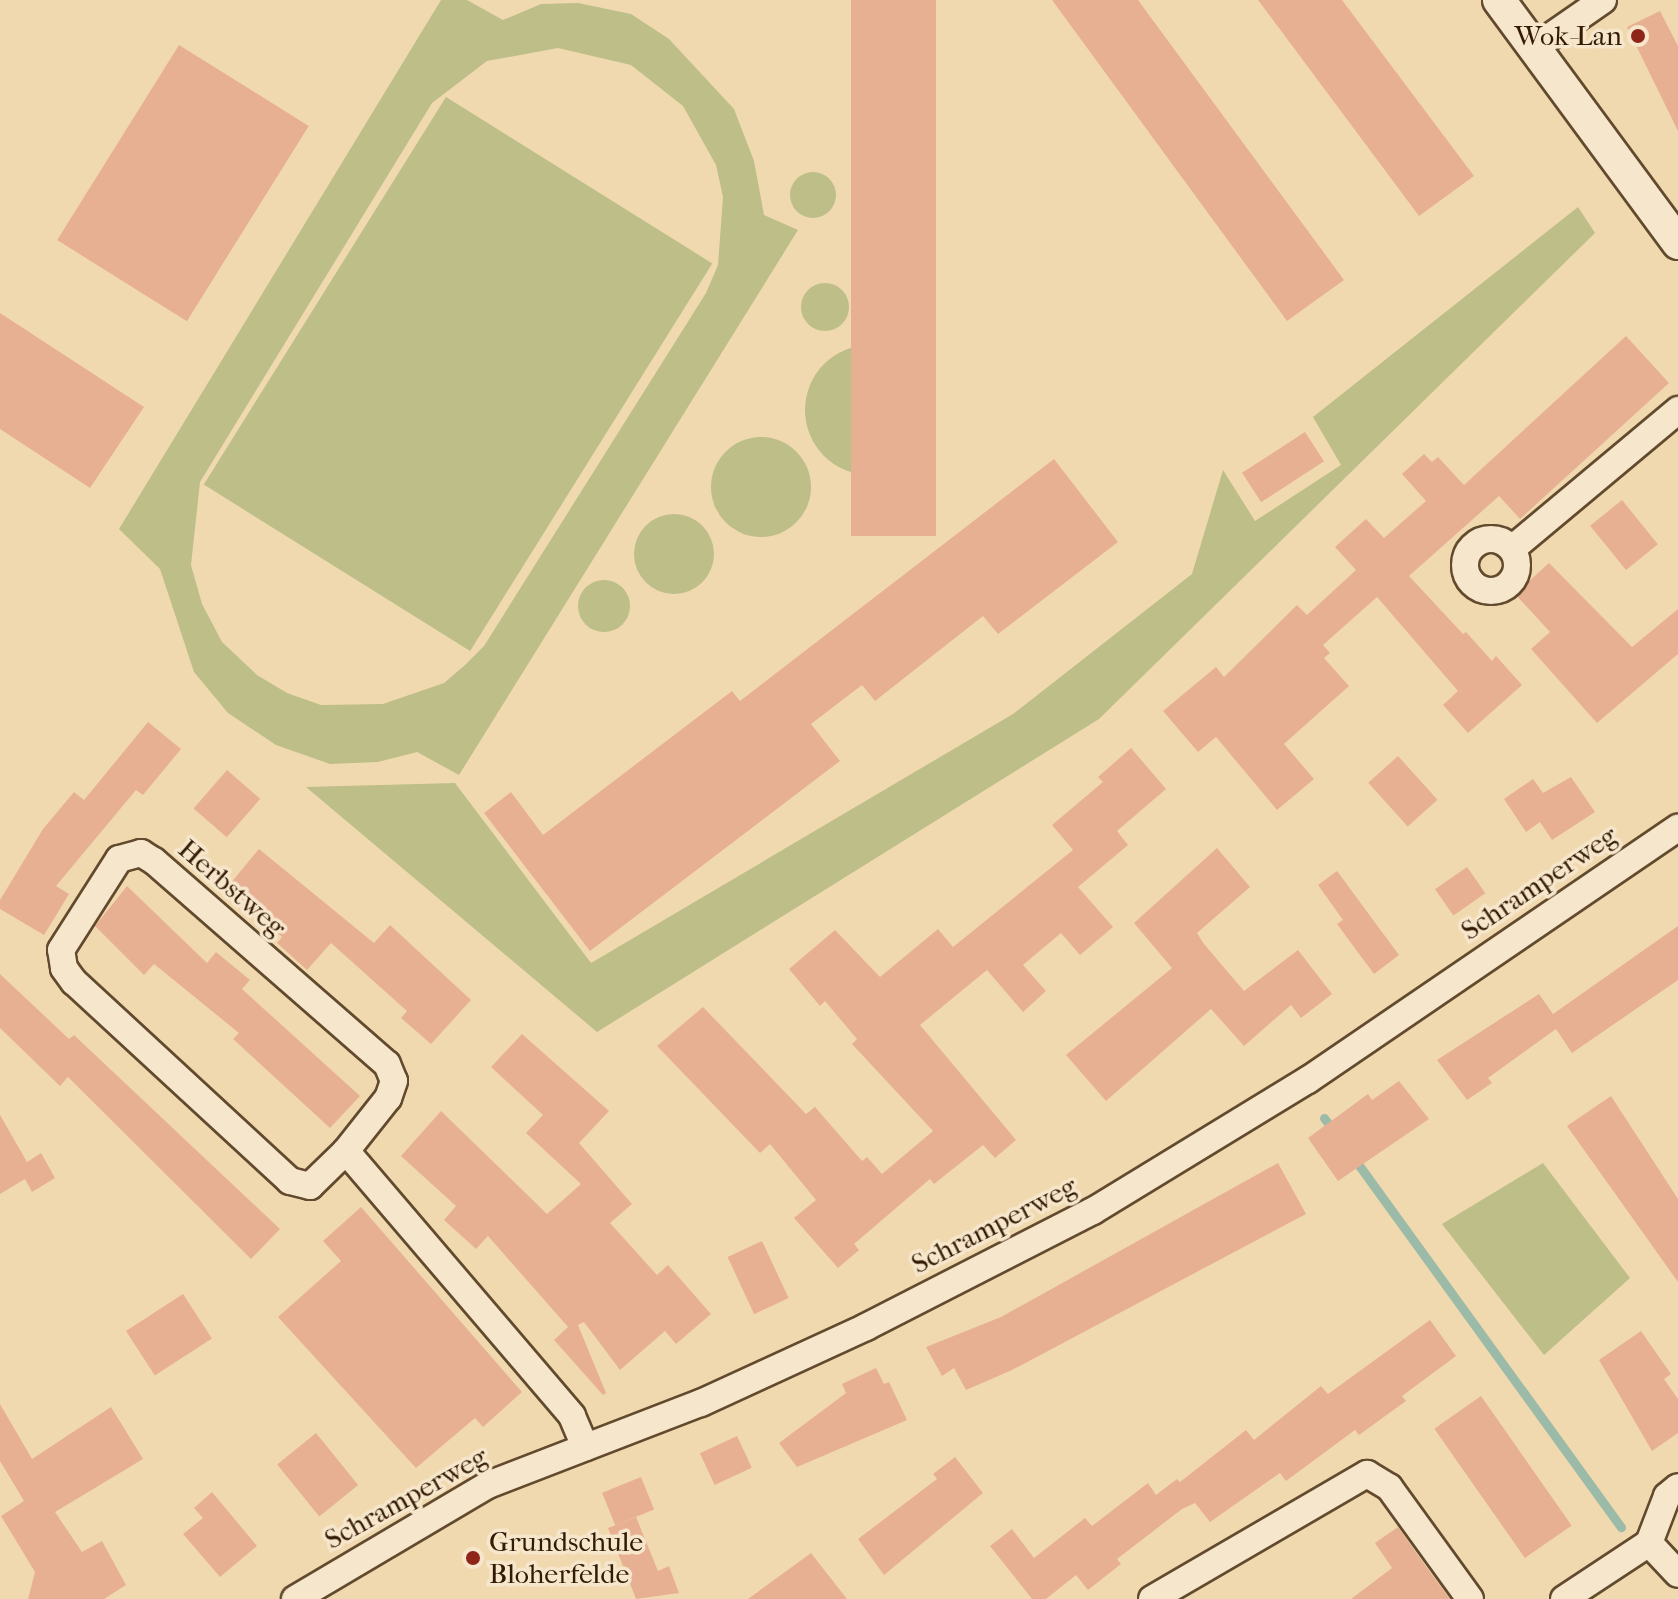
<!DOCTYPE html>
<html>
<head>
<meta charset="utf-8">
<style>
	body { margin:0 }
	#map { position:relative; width:1678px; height:1599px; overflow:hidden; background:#f1d9af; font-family:"IM FELL French Canon",serif }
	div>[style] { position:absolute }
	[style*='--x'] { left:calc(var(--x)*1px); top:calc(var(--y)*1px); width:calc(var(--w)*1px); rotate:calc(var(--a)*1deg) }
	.green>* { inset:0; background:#bdbe88; transform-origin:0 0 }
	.round { border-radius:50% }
	.stream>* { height:9px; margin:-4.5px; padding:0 4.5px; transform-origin:4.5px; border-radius:4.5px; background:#9bbaa7 }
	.building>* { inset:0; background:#e8b093; transform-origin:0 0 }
	.roads { filter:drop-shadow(2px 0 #624a2e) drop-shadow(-2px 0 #624a2e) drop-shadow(0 2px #624a2e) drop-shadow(0 -2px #624a2e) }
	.minor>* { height:26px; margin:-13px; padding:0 13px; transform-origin:13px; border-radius:13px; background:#f6e6cb }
	.minor>.ring { margin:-13px; padding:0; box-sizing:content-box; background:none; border:26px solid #f6e6cb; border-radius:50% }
	.tertiary>* { height:32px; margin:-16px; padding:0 16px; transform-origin:16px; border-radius:16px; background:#f6e6cb }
	.dots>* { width:22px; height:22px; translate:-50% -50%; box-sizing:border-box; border:4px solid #f6e6cb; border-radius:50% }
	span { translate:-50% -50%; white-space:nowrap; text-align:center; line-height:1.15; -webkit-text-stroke:7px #f6e6cb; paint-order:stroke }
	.poi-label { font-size:28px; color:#331a03 }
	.right { translate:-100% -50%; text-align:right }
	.left { translate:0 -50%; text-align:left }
	.street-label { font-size:28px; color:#331a03 }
</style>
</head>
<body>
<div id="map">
	<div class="green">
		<i style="clip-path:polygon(evenodd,441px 0,467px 0,503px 20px,541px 4px,578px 3px,631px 14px,669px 39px,734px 109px,754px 161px,764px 215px,798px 230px,459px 775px,417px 752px,378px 762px,330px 764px,276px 745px,228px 713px,194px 672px,160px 569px,119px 529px,441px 0,558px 48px,631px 65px,683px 106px,716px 165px,723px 197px,718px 265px,706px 293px,484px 646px,465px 665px,444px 683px,383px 704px,321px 705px,287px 693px,257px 675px,222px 642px,202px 604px,191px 565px,200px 482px,432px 103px,487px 61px,558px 48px)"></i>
		<i style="left:446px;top:97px;width:314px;height:457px;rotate:32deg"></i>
		<i class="round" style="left:790px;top:172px;width:46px;height:46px"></i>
		<i style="clip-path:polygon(1578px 207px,1595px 233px,1099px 719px,597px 1032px,306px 787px,455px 783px,591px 963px,1013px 714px,1192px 574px,1223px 470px,1255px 521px,1341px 465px,1313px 417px)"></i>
		<i class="round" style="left:801px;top:283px;width:48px;height:48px"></i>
		<i class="round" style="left:805px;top:345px;width:130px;height:130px"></i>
		<i class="round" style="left:711px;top:437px;width:100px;height:100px"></i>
		<i class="round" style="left:634px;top:514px;width:80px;height:80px"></i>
		<i class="round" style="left:578px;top:580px;width:52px;height:52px"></i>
		<i style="clip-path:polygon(1543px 1163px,1630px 1278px,1544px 1355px,1442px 1224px)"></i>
	</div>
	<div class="stream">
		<i style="--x:1324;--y:1118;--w:18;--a:52"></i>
		<i style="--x:1353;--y:1157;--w:457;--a:54.1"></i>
	</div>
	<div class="building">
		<i style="left:851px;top:0;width:85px;height:536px"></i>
		<i style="clip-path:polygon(1052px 0,1138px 0,1344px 280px,1287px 321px)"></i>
		<i style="clip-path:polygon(1258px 0,1342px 0,1474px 176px,1419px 216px)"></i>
		<i style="clip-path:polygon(1660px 11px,1678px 46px,1678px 131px,1627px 27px)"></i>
		<i style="left:179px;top:45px;width:153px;height:230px;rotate:32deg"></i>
		<i style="clip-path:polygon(0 313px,144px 407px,90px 488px,0 429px)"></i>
		<i style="clip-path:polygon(1626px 336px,1669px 383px,1520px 519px,1499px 496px,1409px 576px,1463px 634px,1466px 632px,1492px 661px,1496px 656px,1522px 685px,1468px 733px,1443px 705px,1458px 691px,1377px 597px,1323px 645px,1330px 653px,1324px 658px,1349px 686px,1284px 744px,1314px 779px,1277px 810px,1216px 737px,1198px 752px,1163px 711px,1216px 667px,1224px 677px,1297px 605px,1307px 615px,1356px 570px,1335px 547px,1366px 519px,1384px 538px,1426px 501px,1402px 474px,1424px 454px,1432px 462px,1438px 457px,1464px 485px)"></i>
		<i style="left:1305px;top:432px;width:35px;height:75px;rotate:57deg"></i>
		<i style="clip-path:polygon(1054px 459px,1118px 542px,998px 634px,983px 616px,875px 701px,862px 685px,811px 724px,840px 761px,590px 951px,484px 813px,511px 792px,543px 835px,732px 691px,740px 701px)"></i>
		<i style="left:1622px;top:500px;width:57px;height:41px;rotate:51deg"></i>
		<i style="clip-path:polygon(1549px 563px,1632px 647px,1678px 609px,1678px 654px,1597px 723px,1531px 649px,1550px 632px,1515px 594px)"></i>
		<i style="clip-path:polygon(148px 722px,181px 749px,143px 795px,136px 790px,56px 886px,69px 894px,44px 935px,0 909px,0 900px,43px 829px,74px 792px,84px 800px)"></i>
		<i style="clip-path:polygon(1131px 748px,1166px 789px,1117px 831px,1128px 845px,1078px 887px,1113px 927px,1080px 955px,1061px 933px,1023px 965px,1046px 991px,1023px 1012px,987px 970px,920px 1025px,1016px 1140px,995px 1158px,983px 1145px,934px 1184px,930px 1179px,854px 1244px,859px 1250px,838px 1268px,794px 1218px,816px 1200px,770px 1144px,760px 1153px,657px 1046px,703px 1007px,806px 1114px,815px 1107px,862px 1161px,867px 1157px,882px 1174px,933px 1131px,852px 1044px,857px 1039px,825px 1001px,820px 1006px,789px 969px,835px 930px,880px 977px,938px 929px,953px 947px,1073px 850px,1052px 825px,1103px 782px,1098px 777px)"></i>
		<i style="left:1398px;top:756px;width:59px;height:40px;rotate:48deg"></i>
		<i style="left:227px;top:770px;width:44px;height:51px;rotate:41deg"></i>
		<i style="clip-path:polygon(1571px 777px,1595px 812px,1552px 840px,1540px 822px,1526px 832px,1504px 799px,1533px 779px,1543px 793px)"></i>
		<i style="clip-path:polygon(1217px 848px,1250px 887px,1197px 933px,1204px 944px,1244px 991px,1298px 950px,1332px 994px,1301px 1018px,1291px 1005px,1244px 1046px,1211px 1009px,1106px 1101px,1066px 1055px,1172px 968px,1134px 923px)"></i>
		<i style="clip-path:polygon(259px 849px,374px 943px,390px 925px,471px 1000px,431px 1044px,401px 1018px,407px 1011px,331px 943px,307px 970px,277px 943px,282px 937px,225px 890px)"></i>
		<i style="left:1467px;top:867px;width:32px;height:39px;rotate:55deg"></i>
		<i style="clip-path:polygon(1337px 871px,1399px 955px,1374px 974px,1337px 924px,1343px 920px,1318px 885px)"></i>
		<i style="clip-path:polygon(127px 886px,207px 963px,216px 952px,250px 980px,242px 989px,360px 1096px,330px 1128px,233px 1039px,239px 1033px,154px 964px,144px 975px,95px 926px)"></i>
		<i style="clip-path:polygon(1678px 926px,1678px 980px,1572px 1053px,1556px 1029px,1488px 1078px,1492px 1083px,1467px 1100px,1437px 1060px,1539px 994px,1553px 1014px)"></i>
		<i style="clip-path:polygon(0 974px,69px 1039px,74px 1035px,280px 1229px,251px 1259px,68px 1077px,60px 1086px,0 1028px)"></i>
		<i style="clip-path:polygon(522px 1034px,609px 1111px,579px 1143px,632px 1204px,610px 1223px,657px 1275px,668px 1265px,711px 1314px,676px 1344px,665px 1331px,620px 1370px,584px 1322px,578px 1325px,606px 1393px,603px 1395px,554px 1340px,568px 1327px,488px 1236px,476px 1249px,444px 1220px,456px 1206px,401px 1156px,441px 1111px,547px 1214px,581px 1184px,526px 1133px,543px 1115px,491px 1067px)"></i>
		<i style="clip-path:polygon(1399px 1081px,1429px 1119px,1338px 1181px,1308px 1138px,1368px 1094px,1372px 1100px)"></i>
		<i style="clip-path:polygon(1611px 1096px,1678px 1199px,1678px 1282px,1567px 1126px)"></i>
		<i style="clip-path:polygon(0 1115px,27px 1162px,41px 1153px,55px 1178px,32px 1192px,25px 1179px,0 1194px)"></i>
		<i style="clip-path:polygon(1278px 1163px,1306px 1214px,1012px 1370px,966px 1390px,954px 1368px,942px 1376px,926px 1347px,1001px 1317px)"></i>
		<i style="clip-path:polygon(361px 1207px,522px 1392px,483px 1427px,475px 1418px,416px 1468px,278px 1317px,341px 1261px,323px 1241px)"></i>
		<i style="left:762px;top:1241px;width:63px;height:38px;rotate:65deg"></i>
		<i style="left:183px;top:1294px;width:53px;height:68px;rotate:57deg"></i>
		<i style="clip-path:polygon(1430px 1320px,1456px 1356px,1402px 1396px,1406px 1401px,1359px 1435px,1355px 1430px,1286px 1481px,1280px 1473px,1210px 1522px,1195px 1503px,1182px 1509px,1117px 1559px,1121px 1564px,1088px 1590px,1076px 1575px,1046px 1599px,1032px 1599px,990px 1546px,1012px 1529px,1034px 1558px,1085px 1518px,1092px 1526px,1148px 1483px,1156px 1495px,1177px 1479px,1180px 1482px,1246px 1430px,1254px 1440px,1321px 1386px,1328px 1394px)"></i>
		<i style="clip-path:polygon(1641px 1331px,1671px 1374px,1664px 1379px,1678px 1399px,1678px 1433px,1652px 1451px,1599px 1360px)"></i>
		<i style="clip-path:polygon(876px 1368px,884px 1384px,889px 1382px,907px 1420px,797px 1467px,779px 1443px,846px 1393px,842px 1384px)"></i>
		<i style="left:1481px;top:1396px;width:158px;height:57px;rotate:55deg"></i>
		<i style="clip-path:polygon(0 1404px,32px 1459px,111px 1407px,143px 1459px,55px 1512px,82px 1552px,102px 1541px,126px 1585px,104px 1599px,28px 1599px,35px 1572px,1px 1516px,24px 1501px,0 1461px)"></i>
		<i style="left:316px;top:1433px;width:67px;height:50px;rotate:51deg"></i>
		<i style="left:737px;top:1436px;width:35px;height:41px;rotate:65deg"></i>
		<i style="clip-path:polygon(955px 1457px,983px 1493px,884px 1575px,858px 1539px,937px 1479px,933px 1474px)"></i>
		<i style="left:641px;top:1477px;width:35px;height:42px;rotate:68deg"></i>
		<i style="clip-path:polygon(212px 1492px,257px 1546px,220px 1577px,183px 1534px,203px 1518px,194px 1508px)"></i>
		<i style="clip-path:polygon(636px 1517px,658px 1571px,669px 1566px,679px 1593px,636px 1599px,608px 1528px)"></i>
		<i style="clip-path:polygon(1398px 1527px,1425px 1565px,1450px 1599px,1351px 1599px,1392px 1568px,1375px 1543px)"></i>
		<i style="clip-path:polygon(811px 1553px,847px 1599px,748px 1599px)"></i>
	</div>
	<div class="roads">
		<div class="minor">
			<i style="--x:1534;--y:48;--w:84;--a:-34.8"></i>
			<i class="ring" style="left:1465px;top:539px;width:26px;height:26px"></i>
			<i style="--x:1512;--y:549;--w:217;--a:-39.9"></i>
			<i style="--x:346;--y:1151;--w:50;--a:135.8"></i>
			<i style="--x:310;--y:1186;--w:21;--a:-166"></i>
			<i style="--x:290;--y:1181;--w:294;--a:-137.3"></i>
			<i style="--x:74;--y:982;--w:17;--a:-126"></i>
			<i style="--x:64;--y:968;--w:18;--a:-99"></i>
			<i style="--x:61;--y:950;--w:108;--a:-57.5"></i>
			<i style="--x:119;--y:859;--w:23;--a:-15"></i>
			<i style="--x:141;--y:853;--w:15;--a:32"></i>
			<i style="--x:154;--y:861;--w:309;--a:41.1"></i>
			<i style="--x:387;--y:1064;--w:18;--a:68"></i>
			<i style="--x:394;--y:1081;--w:18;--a:109"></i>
			<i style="--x:388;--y:1098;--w:68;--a:128.4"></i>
			<i style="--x:346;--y:1151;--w:348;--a:49.5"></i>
			<i style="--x:572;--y:1416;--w:34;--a:67"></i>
			<i style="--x:1649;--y:1543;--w:42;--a:46.9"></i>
			<i style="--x:295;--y:1599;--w:224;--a:-30.6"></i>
			<i style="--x:488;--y:1485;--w:228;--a:-21.1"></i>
			<i style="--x:701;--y:1403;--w:182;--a:-24.7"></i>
			<i style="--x:866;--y:1327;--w:255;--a:-27.1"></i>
			<i style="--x:1093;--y:1211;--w:252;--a:-31.4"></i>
			<i style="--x:1308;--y:1080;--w:448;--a:-34.3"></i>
			<i style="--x:1152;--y:1599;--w:249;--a:-30.2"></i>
			<i style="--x:1367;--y:1474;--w:26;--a:31"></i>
			<i style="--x:1389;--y:1487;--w:138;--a:54.1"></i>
			<i style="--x:1564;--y:1599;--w:102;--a:-33.4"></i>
			<i style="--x:1649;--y:1543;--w:50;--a:-69"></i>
			<i style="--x:1667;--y:1496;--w:14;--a:-39"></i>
		</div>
		<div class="tertiary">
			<i style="--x:1499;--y:0;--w:302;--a:53.6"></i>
		</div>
	</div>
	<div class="dots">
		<i style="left:1638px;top:36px;background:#8f2418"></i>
		<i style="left:473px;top:1558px;background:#8f2418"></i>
	</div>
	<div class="poi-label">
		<span class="right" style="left:1622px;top:36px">Wok-Lan</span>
		<span class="left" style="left:489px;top:1558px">Grundschule<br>Bloherfelde</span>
	</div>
	<div class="street-label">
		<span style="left:1539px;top:883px;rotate:-34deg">Schramperweg</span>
		<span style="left:232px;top:888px;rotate:41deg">Herbstweg</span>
		<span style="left:994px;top:1225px;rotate:-27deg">Schramperweg</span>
		<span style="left:406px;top:1498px;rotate:-29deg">Schramperweg</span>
	</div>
</div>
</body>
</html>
